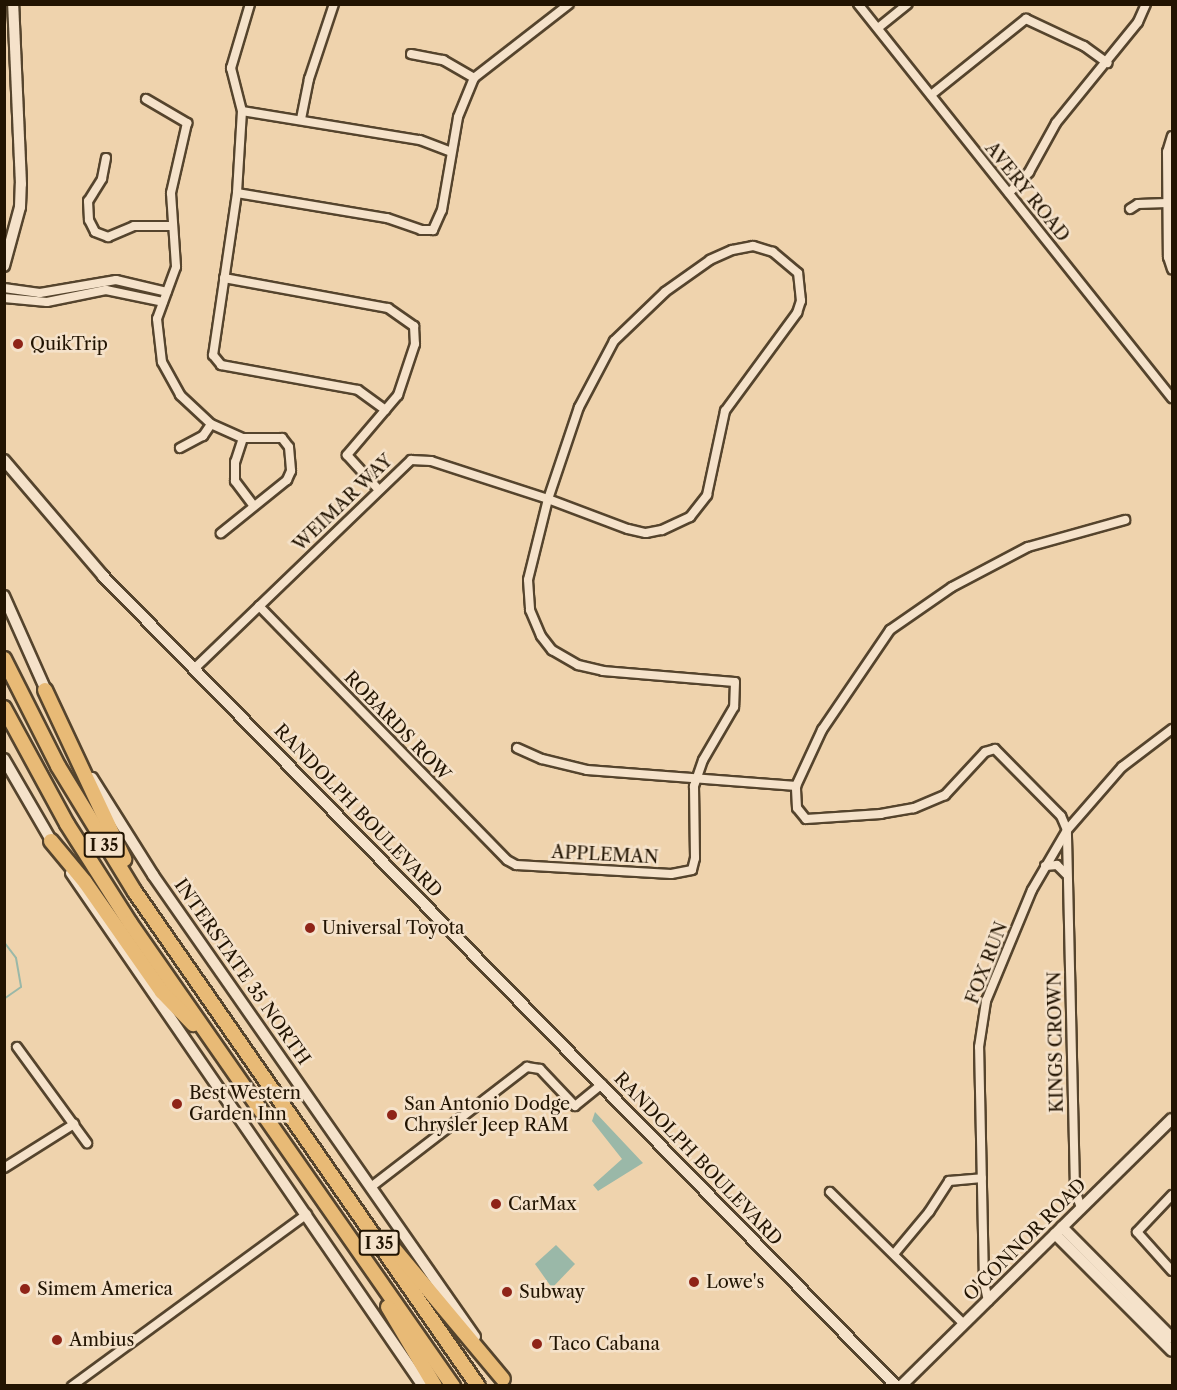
<!DOCTYPE html>
<html>
<head>
<meta charset="utf-8">
<style>
	body { margin:0 }
	#map { position:relative; width:1177px; height:1390px; overflow:hidden; background:#efd3ad; font-family:"Libre Caslon Text",serif }
	div>[style] { position:absolute }
	[style*='--x'] { left:calc(var(--x)*1px); top:calc(var(--y)*1px); width:calc(var(--w)*1px); rotate:calc(var(--a)*1deg) }
	.water>* { inset:0; background:#9ab8a8 }
	.stream>* { height:2px; margin:-1px; padding:0 1px; transform-origin:1px; border-radius:1px; background:#9ab8a8 }
	.roads { filter:drop-shadow(2px 0 #55442d) drop-shadow(-2px 0 #55442d) drop-shadow(0 2px #55442d) drop-shadow(0 -2px #55442d) }
	.street>* { height:8px; margin:-4px; padding:0 4px; transform-origin:4px; border-radius:4px; background:#f5e2ca }
	.secondary>* { height:10px; margin:-5px; padding:0 5px; transform-origin:5px; border-radius:5px; background:#f5e2ca }
	.highway>* { height:14px; margin:-7px; padding:0 7px; transform-origin:7px; border-radius:7px; background:#e8ba76 }
	.dots>* { width:16px; height:16px; translate:-50% -50%; box-sizing:border-box; border:3px solid #f5e2ca; border-radius:50% }
	span { translate:-50% -50%; white-space:nowrap; text-align:center; line-height:1.15; -webkit-text-stroke:5px #f5e2ca; paint-order:stroke }
	.shield-label span { padding:2px 4px; background:#f5e2ca; border:2px solid; border-radius:4px; -webkit-text-stroke-width:0 }
	.shield-label { font-size:16px; color:#221402; font-weight:700 }
	.street-label { font-size:18px; color:#221402 }
	.poi-label { font-size:18px; color:#221402 }
	.left { translate:0 -50%; text-align:left }
	.frame { position:absolute; inset:0; border:6px solid #221402; pointer-events:none }
</style>
</head>
<body>
<div id="map">
	<div class="water">
		<i style="clip-path:polygon(595px 1112px,643px 1163px,598px 1191px,593px 1185px,622px 1159px,592px 1121px)"></i>
		<i style="clip-path:polygon(556px 1245px,575px 1264px,552px 1288px,535px 1264px)"></i>
	</div>
	<div class="stream">
		<i style="--x:4;--y:942;--w:20;--a:53"></i>
		<i style="--x:16;--y:958;--w:29;--a:80"></i>
		<i style="--x:21;--y:987;--w:21;--a:145"></i>
	</div>
	<div class="roads">
		<div class="street">
			<i style="--x:250;--y:4;--w:67;--a:106.5"></i>
			<i style="--x:231;--y:68;--w:44;--a:75.7"></i>
			<i style="--x:242;--y:111;--w:82;--a:93.5"></i>
			<i style="--x:237;--y:193;--w:164;--a:98.4"></i>
			<i style="--x:213;--y:355;--w:13;--a:51"></i>
			<i style="--x:221;--y:365;--w:139;--a:10.3"></i>
			<i style="--x:358;--y:390;--w:34;--a:36"></i>
			<i style="--x:858;--y:4;--w:504;--a:51.45"></i>
			<i style="--x:878;--y:28;--w:38;--a:-39"></i>
			<i style="--x:411;--y:54;--w:33;--a:11"></i>
			<i style="--x:443;--y:60;--w:36;--a:30"></i>
			<i style="--x:931;--y:95;--w:122;--a:-38.7"></i>
			<i style="--x:1026;--y:19;--w:64;--a:25"></i>
			<i style="--x:1084;--y:46;--w:29;--a:36"></i>
			<i style="--x:146;--y:99;--w:48;--a:30.3"></i>
			<i style="--x:187;--y:123;--w:72;--a:102.9"></i>
			<i style="--x:171;--y:193;--w:74;--a:86.1"></i>
			<i style="--x:176;--y:267;--w:55;--a:110.1"></i>
			<i style="--x:157;--y:319;--w:43;--a:83.4"></i>
			<i style="--x:162;--y:362;--w:38;--a:61"></i>
			<i style="--x:180;--y:395;--w:42;--a:43.1"></i>
			<i style="--x:211;--y:424;--w:35;--a:24"></i>
			<i style="--x:243;--y:438;--w:39;--a:0"></i>
			<i style="--x:282;--y:438;--w:11;--a:52"></i>
			<i style="--x:289;--y:447;--w:24;--a:85"></i>
			<i style="--x:291;--y:471;--w:10;--a:114"></i>
			<i style="--x:287;--y:480;--w:85;--a:141.2"></i>
			<i style="--x:242;--y:111;--w:180;--a:9.3"></i>
			<i style="--x:420;--y:140;--w:33;--a:21"></i>
			<i style="--x:301;--y:119;--w:41;--a:-78.7"></i>
			<i style="--x:309;--y:79;--w:79;--a:-71.6"></i>
			<i style="--x:1172;--y:136;--w:17;--a:107"></i>
			<i style="--x:1167;--y:152;--w:105;--a:89.5"></i>
			<i style="--x:1168;--y:257;--w:13;--a:72"></i>
			<i style="--x:106;--y:158;--w:21;--a:101"></i>
			<i style="--x:102;--y:179;--w:26;--a:122"></i>
			<i style="--x:88;--y:201;--w:19;--a:87"></i>
			<i style="--x:89;--y:220;--w:13;--a:63"></i>
			<i style="--x:95;--y:232;--w:14;--a:21"></i>
			<i style="--x:108;--y:237;--w:28;--a:-23"></i>
			<i style="--x:134;--y:226;--w:38;--a:0"></i>
			<i style="--x:237;--y:193;--w:152;--a:9.5"></i>
			<i style="--x:387;--y:218;--w:36;--a:19"></i>
			<i style="--x:421;--y:230;--w:12;--a:0"></i>
			<i style="--x:433;--y:230;--w:22;--a:-66"></i>
			<i style="--x:442;--y:210;--w:94;--a:-80.2"></i>
			<i style="--x:458;--y:117;--w:42;--a:-67.7"></i>
			<i style="--x:474;--y:78;--w:120;--a:-37.9"></i>
			<i style="--x:1009;--y:193;--w:29;--a:-46"></i>
			<i style="--x:1029;--y:172;--w:56;--a:-61.1"></i>
			<i style="--x:1056;--y:123;--w:130;--a:-50.9"></i>
			<i style="--x:1138;--y:22;--w:20;--a:-66"></i>
			<i style="--x:1130;--y:209;--w:9;--a:-32"></i>
			<i style="--x:1138;--y:204;--w:29;--a:-2"></i>
			<i style="--x:224;--y:278;--w:167;--a:10.4"></i>
			<i style="--x:388;--y:308;--w:32;--a:35"></i>
			<i style="--x:414;--y:326;--w:18;--a:87"></i>
			<i style="--x:415;--y:344;--w:54;--a:108.4"></i>
			<i style="--x:398;--y:395;--w:79;--a:130.4"></i>
			<i style="--x:347;--y:455;--w:45;--a:47.7"></i>
			<i style="--x:4;--y:288;--w:36;--a:8"></i>
			<i style="--x:40;--y:293;--w:77;--a:-9.7"></i>
			<i style="--x:116;--y:280;--w:52;--a:13.2"></i>
			<i style="--x:4;--y:298;--w:43;--a:5.3"></i>
			<i style="--x:47;--y:302;--w:60;--a:-11.5"></i>
			<i style="--x:106;--y:290;--w:58;--a:11.9"></i>
			<i style="--x:243;--y:438;--w:25;--a:108"></i>
			<i style="--x:235;--y:462;--w:19;--a:90"></i>
			<i style="--x:235;--y:481;--w:31;--a:53"></i>
			<i style="--x:180;--y:448;--w:26;--a:-28"></i>
			<i style="--x:203;--y:436;--w:14;--a:-56"></i>
			<i style="--x:195;--y:668;--w:300;--a:-43.9"></i>
			<i style="--x:411;--y:460;--w:20;--a:3"></i>
			<i style="--x:431;--y:461;--w:123;--a:18"></i>
			<i style="--x:548;--y:499;--w:85;--a:20.6"></i>
			<i style="--x:628;--y:529;--w:18;--a:13"></i>
			<i style="--x:646;--y:533;--w:16;--a:-11"></i>
			<i style="--x:662;--y:530;--w:31;--a:-25"></i>
			<i style="--x:690;--y:517;--w:28;--a:-52"></i>
			<i style="--x:707;--y:495;--w:86;--a:-77.9"></i>
			<i style="--x:725;--y:411;--w:122;--a:-53.7"></i>
			<i style="--x:797;--y:313;--w:13;--a:-72"></i>
			<i style="--x:801;--y:301;--w:28;--a:-96"></i>
			<i style="--x:798;--y:273;--w:33;--a:-140"></i>
			<i style="--x:773;--y:252;--w:21;--a:-163"></i>
			<i style="--x:753;--y:246;--w:21;--a:169"></i>
			<i style="--x:732;--y:250;--w:24;--a:156"></i>
			<i style="--x:710;--y:260;--w:55;--a:144.6"></i>
			<i style="--x:665;--y:292;--w:71;--a:136.1"></i>
			<i style="--x:614;--y:341;--w:75;--a:117.9"></i>
			<i style="--x:579;--y:407;--w:97;--a:108.6"></i>
			<i style="--x:548;--y:499;--w:83;--a:103.9"></i>
			<i style="--x:528;--y:580;--w:30;--a:86"></i>
			<i style="--x:530;--y:610;--w:28;--a:67"></i>
			<i style="--x:541;--y:636;--w:18;--a:52"></i>
			<i style="--x:552;--y:650;--w:30;--a:30"></i>
			<i style="--x:578;--y:665;--w:26;--a:13"></i>
			<i style="--x:603;--y:671;--w:132;--a:4.8"></i>
			<i style="--x:735;--y:682;--w:25;--a:92"></i>
			<i style="--x:734;--y:707;--w:61;--a:120.3"></i>
			<i style="--x:703;--y:760;--w:28;--a:109"></i>
			<i style="--x:694;--y:786;--w:72;--a:89.2"></i>
			<i style="--x:695;--y:858;--w:12;--a:104"></i>
			<i style="--x:692;--y:870;--w:21;--a:169"></i>
			<i style="--x:671;--y:874;--w:155;--a:-176.7"></i>
			<i style="--x:516;--y:865;--w:10;--a:-151"></i>
			<i style="--x:507;--y:860;--w:355;--a:-134.3"></i>
			<i style="--x:517;--y:748;--w:27;--a:24"></i>
			<i style="--x:542;--y:759;--w:46;--a:13.7"></i>
			<i style="--x:587;--y:770;--w:210;--a:4.4"></i>
			<i style="--x:1045;--y:866;--w:12;--a:-5"></i>
			<i style="--x:1057;--y:865;--w:13;--a:45"></i>
			<i style="--x:17;--y:1047;--w:119;--a:53.9"></i>
			<i style="--x:4;--y:1168;--w:83;--a:-32.2"></i>
			<i style="--x:371;--y:1187;--w:197;--a:-37.6"></i>
			<i style="--x:527;--y:1067;--w:13;--a:9"></i>
			<i style="--x:540;--y:1069;--w:51;--a:46.6"></i>
			<i style="--x:575;--y:1106;--w:35;--a:-39"></i>
			<i style="--x:830;--y:1192;--w:188;--a:44.6"></i>
			<i style="--x:1172;--y:1195;--w:51;--a:133.4"></i>
			<i style="--x:1137;--y:1232;--w:52;--a:48.1"></i>
			<i style="--x:1081;--y:1208;--w:20;--a:-108"></i>
			<i style="--x:1075;--y:1189;--w:359;--a:-91.3"></i>
			<i style="--x:1067;--y:830;--w:15;--a:-113"></i>
			<i style="--x:1061;--y:816;--w:94;--a:-134.6"></i>
			<i style="--x:995;--y:749;--w:10;--a:163"></i>
			<i style="--x:985;--y:752;--w:59;--a:132.9"></i>
			<i style="--x:945;--y:795;--w:34;--a:157"></i>
			<i style="--x:914;--y:808;--w:34;--a:170"></i>
			<i style="--x:881;--y:814;--w:75;--a:176.2"></i>
			<i style="--x:806;--y:819;--w:14;--a:-129"></i>
			<i style="--x:797;--y:808;--w:22;--a:-93"></i>
			<i style="--x:796;--y:786;--w:62;--a:-65.1"></i>
			<i style="--x:822;--y:730;--w:121;--a:-55.8"></i>
			<i style="--x:890;--y:630;--w:75;--a:-34.7"></i>
			<i style="--x:952;--y:587;--w:86;--a:-27.8"></i>
			<i style="--x:1028;--y:547;--w:101;--a:-15.6"></i>
			<i style="--x:894;--y:1254;--w:55;--a:-50.2"></i>
			<i style="--x:929;--y:1212;--w:37;--a:-57"></i>
			<i style="--x:949;--y:1181;--w:33;--a:-5"></i>
			<i style="--x:988;--y:1301;--w:19;--a:-102"></i>
			<i style="--x:984;--y:1282;--w:235;--a:-91.2"></i>
			<i style="--x:979;--y:1047;--w:47;--a:-81.3"></i>
			<i style="--x:986;--y:1001;--w:120;--a:-67.5"></i>
			<i style="--x:1032;--y:890;--w:69;--a:-59.7"></i>
			<i style="--x:1067;--y:830;--w:84;--a:-48.9"></i>
			<i style="--x:1122;--y:767;--w:63;--a:-37.2"></i>
			<i style="--x:72;--y:1386;--w:291;--a:-36.2"></i>
		</div>
		<div class="secondary">
			<i style="--x:4;--y:266;--w:61;--a:-74.8"></i>
			<i style="--x:20;--y:207;--w:23;--a:-88"></i>
			<i style="--x:21;--y:184;--w:180;--a:-92.5"></i>
			<i style="--x:4;--y:460;--w:153;--a:49.5"></i>
			<i style="--x:103;--y:576;--w:1134;--a:45.61"></i>
			<i style="--x:4;--y:596;--w:108;--a:66"></i>
			<i style="--x:4;--y:759;--w:102;--a:59.9"></i>
			<i style="--x:92;--y:778;--w:115;--a:57.8"></i>
			<i style="--x:153;--y:875;--w:563;--a:55.12"></i>
			<i style="--x:71;--y:873;--w:622;--a:55.54"></i>
			<i style="--x:1062;--y:1227;--w:156;--a:45.3"></i>
			<i style="--x:1055;--y:1234;--w:165;--a:45"></i>
			<i style="--x:901;--y:1386;--w:380;--a:-44.6"></i>
		</div>
		<div class="highway">
			<i style="--x:4;--y:659;--w:120;--a:63.2"></i>
			<i style="--x:58;--y:766;--w:148;--a:58.6"></i>
			<i style="--x:135;--y:892;--w:601;--a:55.23"></i>
			<i style="--x:45;--y:690;--w:187;--a:64.9"></i>
			<i style="--x:4;--y:708;--w:132;--a:61.5"></i>
			<i style="--x:67;--y:824;--w:117;--a:57.5"></i>
			<i style="--x:130;--y:923;--w:565;--a:55.1"></i>
			<i style="--x:51;--y:841;--w:53;--a:50.3"></i>
			<i style="--x:85;--y:882;--w:134;--a:55"></i>
			<i style="--x:162;--y:992;--w:45;--a:45.9"></i>
			<i style="--x:395;--y:1250;--w:168;--a:50.1"></i>
			<i style="--x:388;--y:1307;--w:92;--a:59.3"></i>
		</div>
	</div>
	<div class="dots">
		<i style="left:18px;top:344px;background:#8f2418"></i>
		<i style="left:310px;top:928px;background:#8f2418"></i>
		<i style="left:177px;top:1104px;background:#8f2418"></i>
		<i style="left:392px;top:1115px;background:#8f2418"></i>
		<i style="left:496px;top:1204px;background:#8f2418"></i>
		<i style="left:694px;top:1282px;background:#8f2418"></i>
		<i style="left:25px;top:1289px;background:#8f2418"></i>
		<i style="left:507px;top:1292px;background:#8f2418"></i>
		<i style="left:57px;top:1340px;background:#8f2418"></i>
		<i style="left:537px;top:1344px;background:#8f2418"></i>
	</div>
	<div class="shield-label">
		<span style="left:104px;top:845px">I 35</span>
		<span style="left:379px;top:1243px">I 35</span>
	</div>
	<div class="street-label">
		<span style="left:1027px;top:192px;rotate:51deg">AVERY ROAD</span>
		<span style="left:343px;top:503px;rotate:-44deg">WEIMAR WAY</span>
		<span style="left:397px;top:726px;rotate:46deg">ROBARDS ROW</span>
		<span style="left:358px;top:811px;rotate:46deg">RANDOLPH BOULEVARD</span>
		<span style="left:605px;top:855px;rotate:3deg">APPLEMAN</span>
		<span style="left:987px;top:963px;rotate:-69deg">FOX RUN</span>
		<span style="left:242px;top:972px;rotate:55deg">INTERSTATE 35 NORTH</span>
		<span style="left:1056px;top:1042px;rotate:-91deg">KINGS CROWN</span>
		<span style="left:698px;top:1159px;rotate:46deg">RANDOLPH BOULEVARD</span>
		<span style="left:1025px;top:1240px;rotate:-45deg">O'CONNOR ROAD</span>
	</div>
	<div class="poi-label">
		<span class="left" style="left:30px;top:344px">QuikTrip</span>
		<span class="left" style="left:322px;top:928px">Universal Toyota</span>
		<span class="left" style="left:189px;top:1104px">Best Western<br>Garden Inn</span>
		<span class="left" style="left:404px;top:1115px">San Antonio Dodge<br>Chrysler Jeep RAM</span>
		<span class="left" style="left:508px;top:1204px">CarMax</span>
		<span class="left" style="left:706px;top:1282px">Lowe's</span>
		<span class="left" style="left:37px;top:1289px">Simem America</span>
		<span class="left" style="left:519px;top:1292px">Subway</span>
		<span class="left" style="left:69px;top:1340px">Ambius</span>
		<span class="left" style="left:549px;top:1344px">Taco Cabana</span>
	</div>
	<div class="frame"></div>
</div>
</body>
</html>
